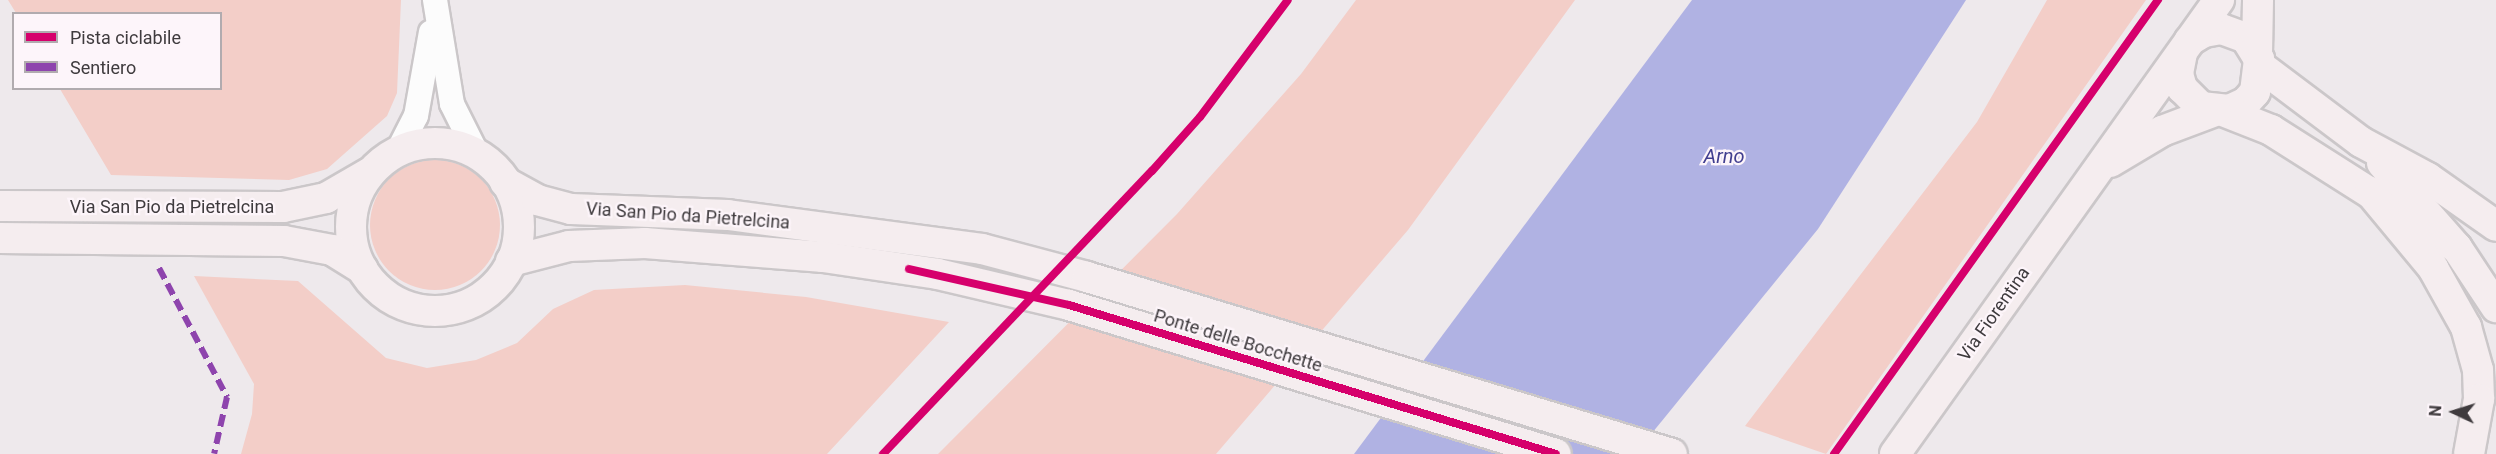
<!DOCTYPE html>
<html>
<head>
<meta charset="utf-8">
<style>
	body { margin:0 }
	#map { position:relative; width:2496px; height:454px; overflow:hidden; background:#eee9ec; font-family:Roboto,sans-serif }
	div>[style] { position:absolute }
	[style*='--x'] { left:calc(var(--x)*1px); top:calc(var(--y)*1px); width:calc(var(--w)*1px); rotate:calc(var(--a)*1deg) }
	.green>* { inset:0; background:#f3cec8 }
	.round { border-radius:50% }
	.water>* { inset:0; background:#b0b2e3 }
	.roads { filter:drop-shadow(2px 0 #cbc7c9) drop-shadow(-2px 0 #cbc7c9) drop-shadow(0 2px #cbc7c9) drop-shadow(0 -2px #cbc7c9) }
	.minor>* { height:24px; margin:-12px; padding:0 12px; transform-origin:12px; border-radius:12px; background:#fcfcfc }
	.major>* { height:30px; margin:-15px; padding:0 15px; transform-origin:15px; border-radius:15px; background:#f5edef }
	.major>.ring { margin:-15px; padding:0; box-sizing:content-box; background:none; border:30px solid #f5edef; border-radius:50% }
	.quiet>* { height:6px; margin-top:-3px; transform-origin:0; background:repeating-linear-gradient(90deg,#8e44ad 0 12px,transparent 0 18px) }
	.cycleway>* { height:8px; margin:-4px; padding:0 4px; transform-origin:4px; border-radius:4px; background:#d6006c }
	span { translate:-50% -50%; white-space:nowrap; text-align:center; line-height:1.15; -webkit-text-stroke:4.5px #fdf5fa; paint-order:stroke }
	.street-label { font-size:18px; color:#3f3b3e }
	.water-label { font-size:20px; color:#413e8f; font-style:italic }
	.legend { position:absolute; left:12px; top:12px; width:210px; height:78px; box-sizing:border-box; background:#fdf5fa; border:2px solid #b1abaf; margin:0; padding:8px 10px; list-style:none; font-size:18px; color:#3f3b3e }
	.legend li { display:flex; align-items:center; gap:12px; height:30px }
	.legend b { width:30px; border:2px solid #b1abaf }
	.north { position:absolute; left:2424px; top:382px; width:60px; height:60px; -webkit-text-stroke:4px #fdf5fa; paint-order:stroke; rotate:274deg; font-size:16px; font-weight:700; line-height:24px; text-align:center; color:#3f3b3e }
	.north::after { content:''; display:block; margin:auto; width:21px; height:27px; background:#3f3b3e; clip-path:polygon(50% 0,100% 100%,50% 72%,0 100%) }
</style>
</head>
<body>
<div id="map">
	<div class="green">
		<i style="clip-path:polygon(8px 0,401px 0,397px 93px,387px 116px,327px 169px,289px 180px,111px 175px,60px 89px,220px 88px,220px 14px,16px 13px)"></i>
		<i style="clip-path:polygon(1356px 0,1575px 0,1408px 230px,1216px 454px,938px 454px,1177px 214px,1301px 74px)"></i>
		<i style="clip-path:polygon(2047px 0,2146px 0,1826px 454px,1745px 426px,1977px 122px)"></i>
		<i class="round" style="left:370px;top:160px;width:130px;height:130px"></i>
		<i style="clip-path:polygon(194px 276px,298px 281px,386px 358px,427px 368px,476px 360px,517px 343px,553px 309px,594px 290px,685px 285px,806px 297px,949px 322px,827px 454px,241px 454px,252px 414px,254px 384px)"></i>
	</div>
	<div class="water">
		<i style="clip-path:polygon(1692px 0,1966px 0,1818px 229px,1635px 454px,1354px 454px)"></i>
	</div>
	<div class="roads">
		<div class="minor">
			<i style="--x:435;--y:0;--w:105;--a:80.7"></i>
			<i style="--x:452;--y:104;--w:56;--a:63.4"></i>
			<i style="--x:398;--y:151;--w:39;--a:-63"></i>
			<i style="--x:416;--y:116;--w:85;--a:-79.9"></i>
		</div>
		<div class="major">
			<i style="--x:2182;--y:53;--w:21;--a:101"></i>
			<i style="--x:2178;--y:74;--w:15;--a:74"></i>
			<i style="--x:2182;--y:88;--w:27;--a:45"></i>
			<i style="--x:2201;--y:107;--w:28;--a:6"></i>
			<i style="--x:2229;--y:110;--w:19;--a:-25"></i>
			<i style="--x:2246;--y:102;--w:13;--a:-48"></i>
			<i style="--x:2255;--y:92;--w:33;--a:-83"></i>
			<i style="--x:2259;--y:59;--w:25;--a:-122"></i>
			<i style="--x:2246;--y:38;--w:27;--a:-160"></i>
			<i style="--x:2221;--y:29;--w:17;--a:170"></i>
			<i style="--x:2204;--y:32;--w:17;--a:149"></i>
			<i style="--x:2257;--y:53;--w:53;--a:-88.9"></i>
			<i style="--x:2260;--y:66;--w:126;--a:37"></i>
			<i style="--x:2361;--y:142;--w:76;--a:28.2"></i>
			<i style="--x:2428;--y:178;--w:83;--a:35.2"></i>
			<i style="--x:2223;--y:111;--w:52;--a:21.6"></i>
			<i style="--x:2271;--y:130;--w:220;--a:32.4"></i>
			<i class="ring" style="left:351px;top:143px;width:138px;height:138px"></i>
			<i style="--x:2110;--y:162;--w:61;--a:-30.8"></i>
			<i style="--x:2162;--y:131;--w:57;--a:-20.7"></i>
			<i style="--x:2382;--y:163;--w:113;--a:48.6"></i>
			<i style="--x:2457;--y:248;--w:71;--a:56.5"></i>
			<i style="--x:505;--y:182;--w:37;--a:29"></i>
			<i style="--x:537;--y:200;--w:35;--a:15"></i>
			<i style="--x:571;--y:209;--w:157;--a:2.2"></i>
			<i style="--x:728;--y:215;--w:256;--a:7.6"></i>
			<i style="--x:982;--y:249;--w:109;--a:14.9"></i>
			<i style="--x:1087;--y:277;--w:611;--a:16.83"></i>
			<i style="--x:2370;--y:192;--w:99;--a:50.3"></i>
			<i style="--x:2433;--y:268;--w:68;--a:60.8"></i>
			<i style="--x:2466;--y:327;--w:45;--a:74.4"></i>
			<i style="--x:2478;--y:370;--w:29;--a:88"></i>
			<i style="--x:2479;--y:399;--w:56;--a:100.3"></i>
			<i style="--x:0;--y:206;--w:283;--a:0.2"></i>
			<i style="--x:283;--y:207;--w:44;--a:-11.8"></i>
			<i style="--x:326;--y:198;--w:50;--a:-30.2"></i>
			<i style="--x:0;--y:238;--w:284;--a:0.6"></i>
			<i style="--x:284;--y:241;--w:49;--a:10.6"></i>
			<i style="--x:332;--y:250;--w:36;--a:32"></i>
			<i style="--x:511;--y:261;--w:60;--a:-14.5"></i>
			<i style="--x:569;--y:246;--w:76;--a:-2.3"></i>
			<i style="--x:645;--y:243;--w:179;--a:4.5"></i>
			<i style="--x:823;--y:257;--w:116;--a:8.4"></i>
			<i style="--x:938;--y:274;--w:135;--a:13.3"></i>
			<i style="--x:1069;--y:305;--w:509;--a:17.01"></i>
			<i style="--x:1895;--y:454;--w:558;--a:-54.49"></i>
		</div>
	</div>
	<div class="quiet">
		<i style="--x:159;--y:268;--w:146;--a:62.2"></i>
		<i style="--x:227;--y:397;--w:58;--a:102.8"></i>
	</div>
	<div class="cycleway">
		<i style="--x:909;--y:269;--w:164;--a:12.7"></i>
		<i style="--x:1069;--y:305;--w:509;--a:17.01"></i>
		<i style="--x:883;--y:454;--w:390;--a:-46.5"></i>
		<i style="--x:1152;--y:171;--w:72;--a:-48.4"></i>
		<i style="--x:1200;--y:117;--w:146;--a:-53.1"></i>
		<i style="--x:1834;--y:454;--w:558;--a:-54.49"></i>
	</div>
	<div class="street-label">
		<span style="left:172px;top:207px">Via San Pio da Pietrelcina</span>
		<span style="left:688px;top:216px;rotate:4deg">Via San Pio da Pietrelcina</span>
		<span style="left:1994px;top:314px;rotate:-55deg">Via Fiorentina</span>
		<span style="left:1238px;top:341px;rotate:17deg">Ponte delle Bocchette</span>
	</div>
	<div class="water-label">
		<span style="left:1724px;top:156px">Arno</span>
	</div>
	<ul class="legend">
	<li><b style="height:8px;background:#d6006c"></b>Pista ciclabile</li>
	<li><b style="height:8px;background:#8e44ad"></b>Sentiero</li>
	</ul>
	<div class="north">N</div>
</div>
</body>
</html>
